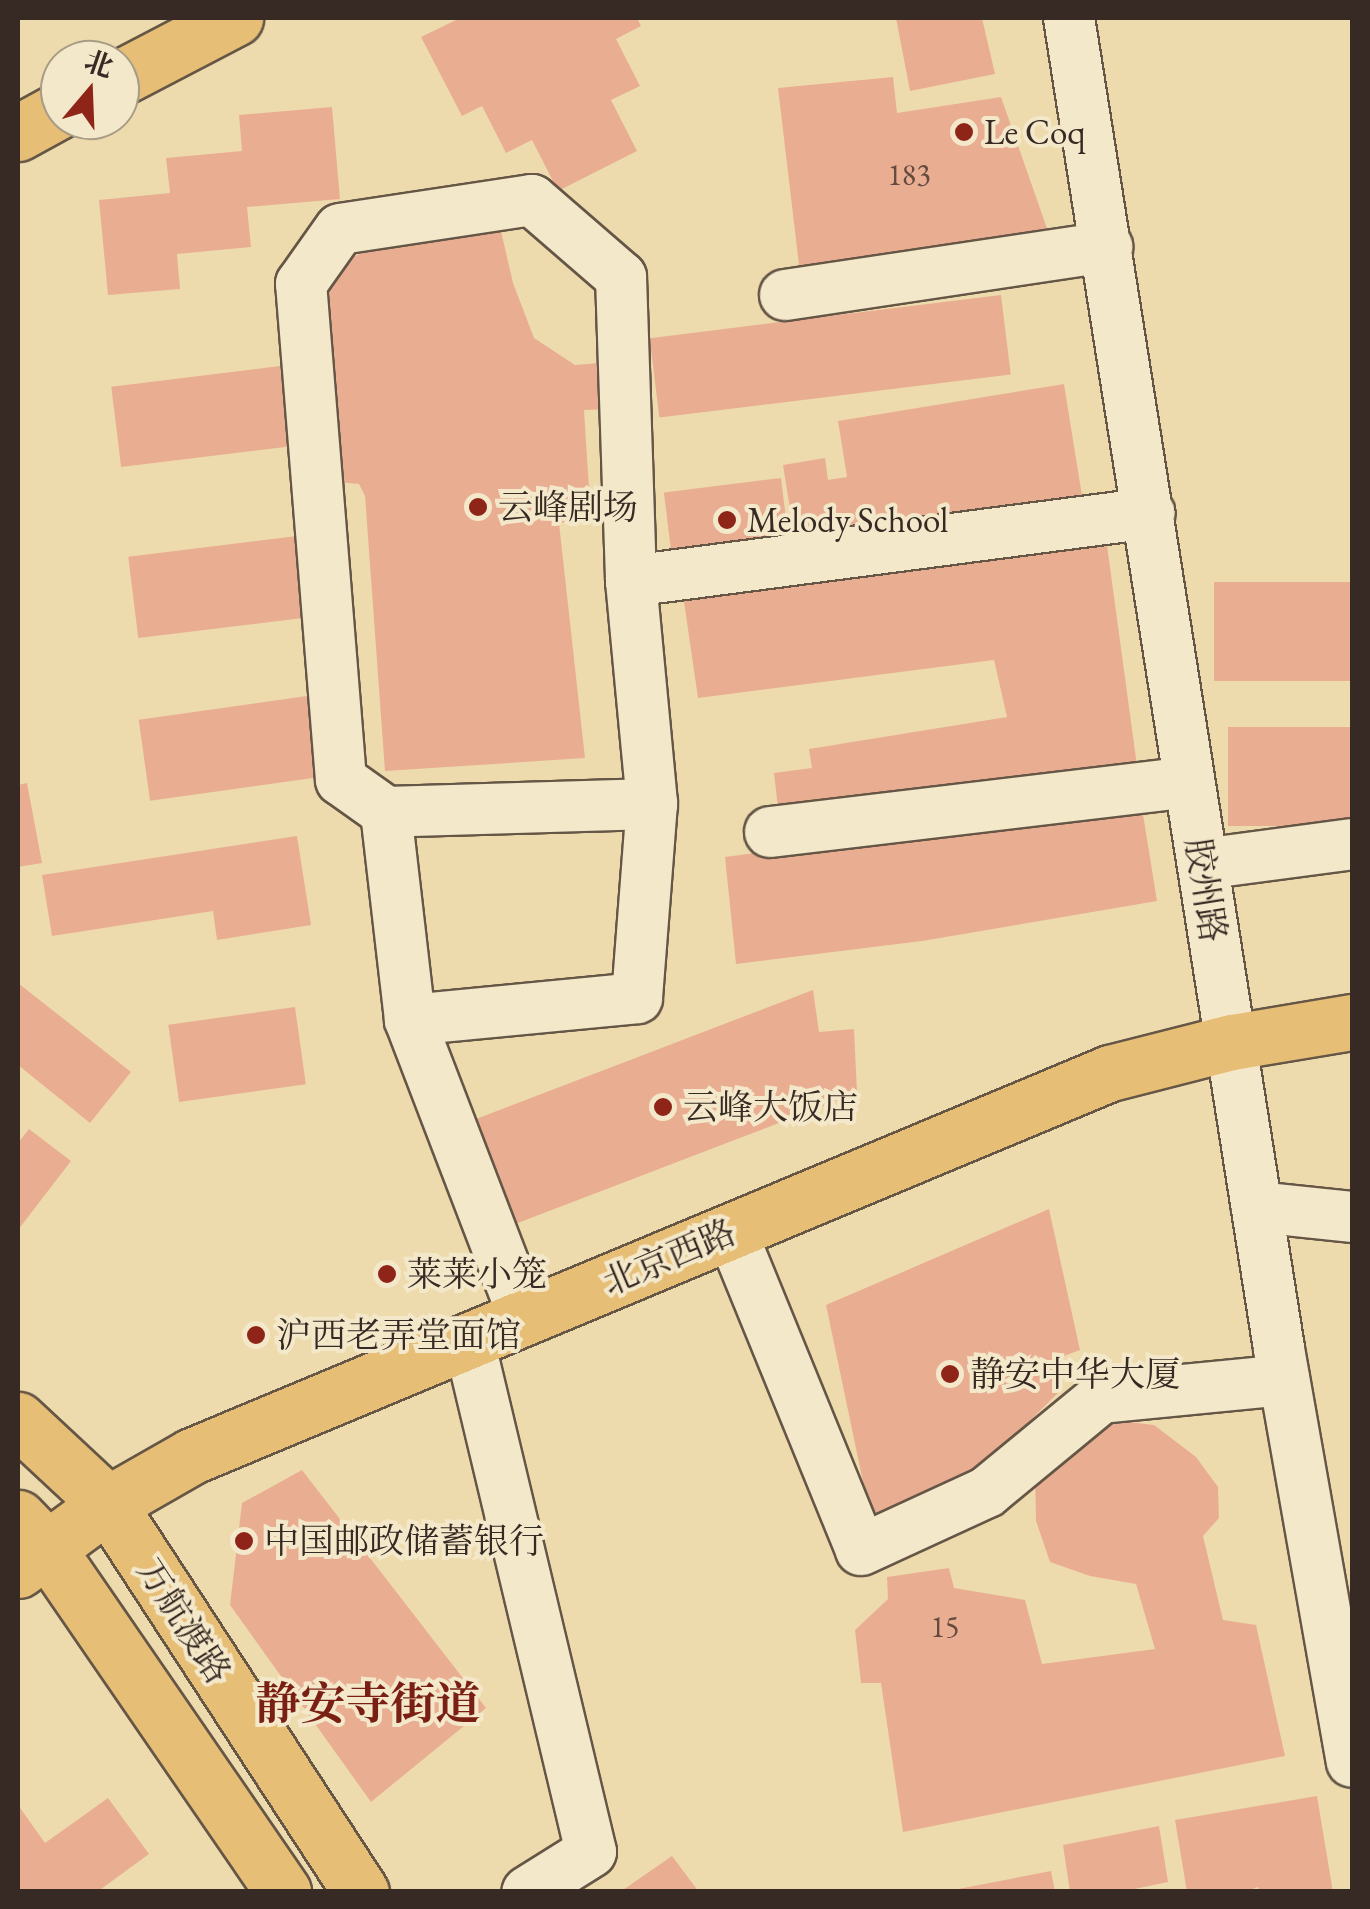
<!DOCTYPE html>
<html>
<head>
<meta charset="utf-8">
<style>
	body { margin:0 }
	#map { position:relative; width:1370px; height:1909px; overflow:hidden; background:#eedbad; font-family:"EB Garamond","Noto Serif SC",serif }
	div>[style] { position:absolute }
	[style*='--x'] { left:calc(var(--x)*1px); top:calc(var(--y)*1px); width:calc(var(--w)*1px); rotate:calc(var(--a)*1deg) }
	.building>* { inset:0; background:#e9ae92; transform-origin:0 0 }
	.roads { filter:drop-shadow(2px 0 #655646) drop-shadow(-2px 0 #655646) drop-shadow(0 2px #655646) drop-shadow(0 -2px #655646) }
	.minor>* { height:50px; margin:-25px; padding:0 25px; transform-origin:25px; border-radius:25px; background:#f4e8ca }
	.major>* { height:55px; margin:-27.5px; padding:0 27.5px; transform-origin:27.5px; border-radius:27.5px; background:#e7be76 }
	.dots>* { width:28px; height:28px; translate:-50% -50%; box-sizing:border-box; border:5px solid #f4e8ca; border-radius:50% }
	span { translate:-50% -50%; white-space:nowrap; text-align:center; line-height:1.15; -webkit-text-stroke:8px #f4e8ca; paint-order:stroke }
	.number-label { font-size:30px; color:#644a3f }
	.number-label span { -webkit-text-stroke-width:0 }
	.poi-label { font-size:35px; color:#372923 }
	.left { translate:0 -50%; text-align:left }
	.street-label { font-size:35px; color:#372923 }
	.district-label { font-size:45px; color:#7a1f14; font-weight:700 }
	.frame { position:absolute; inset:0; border:20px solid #372923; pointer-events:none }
	.north { position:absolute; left:40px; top:40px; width:100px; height:100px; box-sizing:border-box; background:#f4e8ca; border:2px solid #a89c87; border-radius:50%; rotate:19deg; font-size:28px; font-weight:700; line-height:40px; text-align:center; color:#372923 }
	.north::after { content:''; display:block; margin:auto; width:35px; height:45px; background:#8f2418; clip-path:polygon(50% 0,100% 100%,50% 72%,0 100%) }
</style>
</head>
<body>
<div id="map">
	<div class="building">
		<i style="clip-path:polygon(460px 18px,637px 18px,641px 26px,616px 39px,640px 86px,611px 100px,637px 151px,558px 191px,532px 140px,506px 153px,482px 106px,462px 116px,421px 37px)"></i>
		<i style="clip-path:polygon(896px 18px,982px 18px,995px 74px,910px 91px)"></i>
		<i style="clip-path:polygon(893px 77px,897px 113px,1001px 97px,1050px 237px,801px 282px,778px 88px)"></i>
		<i style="clip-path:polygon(332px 107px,340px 199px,247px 207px,251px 247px,177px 254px,180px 289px,108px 295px,99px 200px,170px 193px,166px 158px,242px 151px,239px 115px)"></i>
		<i style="clip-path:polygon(501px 231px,513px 283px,534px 338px,575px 365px,611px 362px,614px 409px,584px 410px,591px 519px,559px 523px,585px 758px,385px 771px,365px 496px,359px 484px,338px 482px,316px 295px,335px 265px,382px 244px)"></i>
		<i style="left:1001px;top:295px;width:80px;height:354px;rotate:83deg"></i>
		<i style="left:280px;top:366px;width:81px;height:170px;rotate:83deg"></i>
		<i style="clip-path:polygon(1064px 384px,1083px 502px,796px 547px,783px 465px,825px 458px,828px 480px,847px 477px,838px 421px)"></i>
		<i style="left:781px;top:478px;width:70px;height:118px;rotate:83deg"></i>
		<i style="left:297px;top:536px;width:82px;height:170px;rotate:83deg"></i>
		<i style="clip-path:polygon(1106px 538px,1138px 773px,779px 817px,774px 773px,812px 768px,809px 749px,1007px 717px,994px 660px,698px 698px,683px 595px)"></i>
		<i style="left:1352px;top:582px;width:99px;height:138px;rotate:90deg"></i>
		<i style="left:307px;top:696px;width:82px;height:170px;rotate:82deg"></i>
		<i style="left:1352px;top:727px;width:99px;height:124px;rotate:90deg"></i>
		<i style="clip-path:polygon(27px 783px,42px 863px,18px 867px,18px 785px)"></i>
		<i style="clip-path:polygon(1141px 802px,1157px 901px,922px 941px,736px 964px,725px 857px)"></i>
		<i style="clip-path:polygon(297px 836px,311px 925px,217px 940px,213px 911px,52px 936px,42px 875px)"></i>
		<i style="clip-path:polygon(18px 983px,131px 1072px,90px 1123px,18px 1065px)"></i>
		<i style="clip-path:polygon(813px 990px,819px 1032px,854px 1029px,857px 1093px,510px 1226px,468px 1122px)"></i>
		<i style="left:295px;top:1007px;width:78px;height:128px;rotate:82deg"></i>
		<i style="clip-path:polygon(29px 1129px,71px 1161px,18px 1230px,18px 1143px)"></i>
		<i style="clip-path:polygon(1049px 1209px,1080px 1350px,1056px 1359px,1062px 1389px,982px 1468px,872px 1525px,826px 1305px)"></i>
		<i style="clip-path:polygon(1104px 1419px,1154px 1425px,1196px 1457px,1218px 1487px,1219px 1518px,1203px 1536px,1223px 1620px,1256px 1625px,1285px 1756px,903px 1832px,881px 1683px,861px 1683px,855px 1630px,888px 1599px,887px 1577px,949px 1568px,954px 1588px,1025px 1600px,1042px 1664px,1155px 1649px,1136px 1584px,1090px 1576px,1050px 1562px,1036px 1521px,1035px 1471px)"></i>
		<i style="clip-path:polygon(302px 1470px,486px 1708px,371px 1802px,230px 1605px,242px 1503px)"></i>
		<i style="clip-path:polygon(1317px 1796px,1333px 1892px,1259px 1892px,1258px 1887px,1244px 1892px,1187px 1892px,1175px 1820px)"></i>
		<i style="clip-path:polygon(108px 1798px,149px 1854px,97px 1892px,18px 1892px,18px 1805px,45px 1843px)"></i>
		<i style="clip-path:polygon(1159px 1826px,1168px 1882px,1120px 1892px,1070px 1892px,1063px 1845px)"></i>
		<i style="clip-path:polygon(672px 1856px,699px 1892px,620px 1892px)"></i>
		<i style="clip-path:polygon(1051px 1871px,1055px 1892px,954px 1892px,953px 1890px)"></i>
	</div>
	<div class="roads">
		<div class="minor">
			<i style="--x:1069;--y:18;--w:1347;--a:81.03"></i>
			<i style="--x:1279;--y:1349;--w:419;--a:80"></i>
			<i style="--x:785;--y:295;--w:326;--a:-8.5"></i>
			<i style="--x:631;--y:581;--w:523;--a:-7.46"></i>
			<i style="--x:386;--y:812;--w:55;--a:-144.6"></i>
			<i style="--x:341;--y:780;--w:498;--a:-94.6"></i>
			<i style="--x:301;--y:284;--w:67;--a:-54.7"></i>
			<i style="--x:340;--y:229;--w:194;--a:-8.6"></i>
			<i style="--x:532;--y:200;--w:118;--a:40.9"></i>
			<i style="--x:621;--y:277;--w:304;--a:88.1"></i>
			<i style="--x:631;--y:581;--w:224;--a:84.6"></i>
			<i style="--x:770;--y:832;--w:422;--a:-6.8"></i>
			<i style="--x:1203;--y:864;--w:150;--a:-7.6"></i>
			<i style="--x:410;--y:1020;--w:228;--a:-5.5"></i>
			<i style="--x:637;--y:998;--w:195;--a:-85.6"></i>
			<i style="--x:652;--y:804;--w:266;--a:178.3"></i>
			<i style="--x:386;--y:812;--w:209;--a:83.4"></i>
			<i style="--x:410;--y:1020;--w:318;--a:69"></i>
			<i style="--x:1257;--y:1207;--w:96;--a:6"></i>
			<i style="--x:731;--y:1231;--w:344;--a:67.8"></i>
			<i style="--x:861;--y:1550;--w:139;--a:-24.7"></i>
			<i style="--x:987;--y:1492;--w:148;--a:-39.5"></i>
			<i style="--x:1101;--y:1398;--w:184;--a:-5.6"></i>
			<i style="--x:469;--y:1341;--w:525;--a:76.57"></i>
			<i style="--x:591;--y:1852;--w:75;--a:148"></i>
		</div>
		<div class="major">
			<i style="--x:120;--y:78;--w:130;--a:-27.6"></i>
			<i style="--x:18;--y:133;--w:48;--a:-28.7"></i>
			<i style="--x:18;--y:1420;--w:123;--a:43"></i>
			<i style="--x:108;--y:1504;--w:463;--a:56.9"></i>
			<i style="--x:18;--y:1518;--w:42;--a:46"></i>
			<i style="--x:47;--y:1548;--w:417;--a:55.5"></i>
			<i style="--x:18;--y:1570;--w:112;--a:-36.3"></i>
			<i style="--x:108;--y:1504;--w:97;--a:-29.7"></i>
			<i style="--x:192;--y:1456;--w:995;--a:-22.65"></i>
			<i style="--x:1110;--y:1073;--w:126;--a:-14.3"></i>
			<i style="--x:1232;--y:1042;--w:122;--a:-9.5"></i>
		</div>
	</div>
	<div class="dots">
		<i style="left:964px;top:132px;background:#8f2418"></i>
		<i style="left:478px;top:507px;background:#8f2418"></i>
		<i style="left:727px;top:520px;background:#8f2418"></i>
		<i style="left:663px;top:1107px;background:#8f2418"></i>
		<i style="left:387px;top:1274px;background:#8f2418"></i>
		<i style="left:256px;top:1335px;background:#8f2418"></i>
		<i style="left:950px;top:1374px;background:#8f2418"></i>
		<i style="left:244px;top:1541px;background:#8f2418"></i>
	</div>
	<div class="number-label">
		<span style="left:909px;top:175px">183</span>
		<span style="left:945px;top:1627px">15</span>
	</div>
	<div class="poi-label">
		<span class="left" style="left:984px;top:132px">Le Coq</span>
		<span class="left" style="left:498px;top:507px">云峰剧场</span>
		<span class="left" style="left:747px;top:520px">Melody School</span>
		<span class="left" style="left:683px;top:1107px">云峰大饭店</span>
		<span class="left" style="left:407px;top:1274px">莱莱小笼</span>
		<span class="left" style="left:276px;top:1335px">沪西老弄堂面馆</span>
		<span class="left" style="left:970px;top:1374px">静安中华大厦</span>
		<span class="left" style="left:264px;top:1541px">中国邮政储蓄银行</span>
	</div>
	<div class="street-label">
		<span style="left:1206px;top:890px;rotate:81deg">胶州路</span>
		<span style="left:669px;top:1257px;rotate:-23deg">北京西路</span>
		<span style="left:184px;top:1621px;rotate:57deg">万航渡路</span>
	</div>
	<div class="district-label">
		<span style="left:368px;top:1704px">静安寺街道</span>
	</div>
	<div class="frame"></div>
	<div class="north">北</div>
</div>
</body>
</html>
